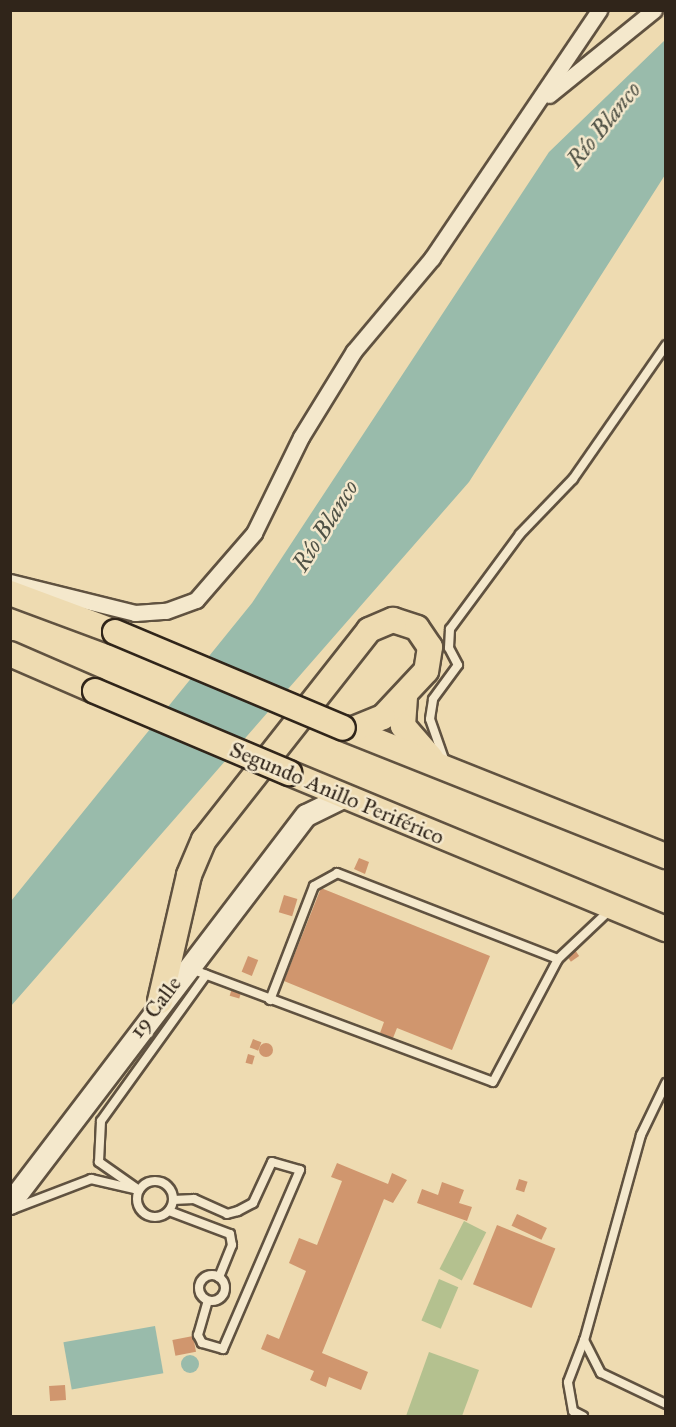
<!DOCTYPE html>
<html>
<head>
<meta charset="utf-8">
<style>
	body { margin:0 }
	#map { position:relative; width:676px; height:1427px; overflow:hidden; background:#eedbb1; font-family:"IM FELL Great Primer",serif }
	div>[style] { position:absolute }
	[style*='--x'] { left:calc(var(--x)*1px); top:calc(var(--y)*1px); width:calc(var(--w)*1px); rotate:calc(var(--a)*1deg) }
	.green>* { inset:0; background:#b4c18f; transform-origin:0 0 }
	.water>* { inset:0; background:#99bbab; transform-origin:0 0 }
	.round { border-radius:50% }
	.building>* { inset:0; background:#d0966e; transform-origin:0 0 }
	.roads { filter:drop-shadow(2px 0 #605240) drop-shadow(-2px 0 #605240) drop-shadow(0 2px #605240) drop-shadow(0 -2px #605240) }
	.lane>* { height:8px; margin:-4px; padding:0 4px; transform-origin:4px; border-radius:4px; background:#f4e8cc }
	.lane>.ring { margin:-4px; padding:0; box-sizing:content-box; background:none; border:8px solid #f4e8cc; border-radius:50% }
	.street>* { height:15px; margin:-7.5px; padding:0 7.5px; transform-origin:7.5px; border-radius:7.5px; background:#f4e8cc }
	.secondary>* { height:21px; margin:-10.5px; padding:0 10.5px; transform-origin:10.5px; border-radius:10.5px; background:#f4e8cc }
	.primary>* { height:24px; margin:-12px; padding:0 12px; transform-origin:12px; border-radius:12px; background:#eedbb1 }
	.bridges { filter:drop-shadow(2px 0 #30251a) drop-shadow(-2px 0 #30251a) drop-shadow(0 2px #30251a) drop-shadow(0 -2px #30251a) }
	.primary-bridge>* { height:24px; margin:-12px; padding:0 12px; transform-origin:12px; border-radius:12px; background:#eedbb1 }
	span { translate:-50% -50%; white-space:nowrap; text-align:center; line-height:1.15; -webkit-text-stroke:5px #f4e8cc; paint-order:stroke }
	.street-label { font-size:22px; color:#30251a }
	.water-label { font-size:24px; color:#505246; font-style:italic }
	.frame { position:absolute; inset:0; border:12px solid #30251a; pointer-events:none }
</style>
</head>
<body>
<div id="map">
	<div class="green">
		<i style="left:464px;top:1221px;width:25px;height:54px;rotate:27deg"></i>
		<i style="left:439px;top:1279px;width:21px;height:45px;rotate:23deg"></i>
		<i style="clip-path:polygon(429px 1352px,479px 1370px,462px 1416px,406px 1416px)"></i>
	</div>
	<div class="water">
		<i style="clip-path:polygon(665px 40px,665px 175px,469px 482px,11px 1006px,11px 901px,252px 603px,549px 152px)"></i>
		<i style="left:155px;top:1326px;width:48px;height:93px;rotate:80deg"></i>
		<i class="round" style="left:181px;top:1355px;width:18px;height:18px"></i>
	</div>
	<div class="building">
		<i style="clip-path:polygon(359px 858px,369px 862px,365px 874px,354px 869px)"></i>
		<i style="clip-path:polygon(321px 888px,490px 956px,452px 1050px,397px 1028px,393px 1038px,380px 1033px,384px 1022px,284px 981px)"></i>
		<i style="left:284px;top:895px;width:14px;height:18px;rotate:17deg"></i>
		<i style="left:573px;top:947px;width:11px;height:10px;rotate:56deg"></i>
		<i style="left:248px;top:956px;width:11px;height:17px;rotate:22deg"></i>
		<i style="left:232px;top:988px;width:10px;height:8px;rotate:17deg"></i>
		<i style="left:253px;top:1039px;width:9px;height:9px;rotate:21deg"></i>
		<i class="round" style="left:259px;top:1043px;width:14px;height:14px"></i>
		<i style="left:248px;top:1054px;width:7px;height:9px;rotate:16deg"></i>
		<i style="clip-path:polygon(337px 1163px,388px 1184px,392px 1173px,407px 1180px,393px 1203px,384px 1199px,322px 1353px,368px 1372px,361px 1390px,329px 1377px,326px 1387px,310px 1380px,314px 1371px,261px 1349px,267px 1334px,279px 1339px,306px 1271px,289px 1263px,299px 1238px,317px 1245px,342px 1181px,331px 1177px)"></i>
		<i style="left:519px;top:1179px;width:9px;height:11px;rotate:18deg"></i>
		<i style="clip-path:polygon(442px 1182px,464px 1190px,459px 1203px,472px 1207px,467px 1221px,417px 1203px,422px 1189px,438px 1195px)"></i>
		<i style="left:517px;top:1214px;width:33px;height:13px;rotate:25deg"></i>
		<i style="left:497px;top:1225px;width:63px;height:64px;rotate:22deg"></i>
		<i style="left:193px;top:1336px;width:16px;height:21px;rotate:79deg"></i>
		<i style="left:65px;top:1385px;width:15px;height:16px;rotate:86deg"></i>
	</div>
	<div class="roads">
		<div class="lane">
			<i style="--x:444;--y:759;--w:42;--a:-109.3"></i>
			<i style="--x:430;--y:719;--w:20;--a:-81"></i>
			<i style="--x:433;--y:699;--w:42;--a:-53.7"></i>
			<i style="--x:458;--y:665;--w:19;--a:-118"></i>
			<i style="--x:449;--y:648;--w:19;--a:-87"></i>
			<i style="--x:450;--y:629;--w:118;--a:-53.6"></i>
			<i style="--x:520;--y:534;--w:76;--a:-46.1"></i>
			<i style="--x:573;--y:479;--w:163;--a:-55.2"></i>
			<i style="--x:191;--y:969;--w:322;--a:20.5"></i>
			<i style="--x:493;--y:1082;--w:139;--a:-62.1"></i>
			<i style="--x:558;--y:959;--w:73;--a:-43.3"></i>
			<i style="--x:270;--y:1000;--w:122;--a:-68.9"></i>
			<i style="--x:314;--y:886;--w:26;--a:-29"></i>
			<i style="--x:337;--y:873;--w:237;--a:21.3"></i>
			<i style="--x:666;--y:1083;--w:58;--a:115.7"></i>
			<i style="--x:641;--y:1135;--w:213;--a:105.5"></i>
			<i style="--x:584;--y:1340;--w:37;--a:63"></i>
			<i style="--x:601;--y:1373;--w:72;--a:25.5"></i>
			<i class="ring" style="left:137px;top:1181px;width:28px;height:28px"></i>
			<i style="--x:139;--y:1190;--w:49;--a:-145"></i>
			<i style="--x:99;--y:1162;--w:41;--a:-87.2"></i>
			<i style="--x:101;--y:1121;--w:180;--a:-54.3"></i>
			<i style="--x:173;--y:1200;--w:21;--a:-3"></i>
			<i style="--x:194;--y:1199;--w:36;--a:24"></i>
			<i style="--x:227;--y:1214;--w:11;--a:-15"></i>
			<i style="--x:238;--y:1211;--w:17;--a:-28"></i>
			<i style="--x:253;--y:1203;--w:45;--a:-65.1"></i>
			<i style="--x:272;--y:1162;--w:29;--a:16"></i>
			<i style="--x:300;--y:1170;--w:195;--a:113.3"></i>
			<i style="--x:223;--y:1349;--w:22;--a:-164"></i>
			<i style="--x:202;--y:1343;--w:9;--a:-117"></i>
			<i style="--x:198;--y:1335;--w:35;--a:-74"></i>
			<i style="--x:13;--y:1209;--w:84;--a:-21"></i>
			<i style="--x:91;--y:1179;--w:48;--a:13.2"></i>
			<i style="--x:169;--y:1211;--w:65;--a:20.7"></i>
			<i style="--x:230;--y:1234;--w:11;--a:80"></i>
			<i style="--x:232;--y:1245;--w:35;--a:112"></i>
			<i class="ring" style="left:199px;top:1275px;width:18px;height:18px"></i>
			<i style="--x:583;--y:1416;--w:11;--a:-153"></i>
			<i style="--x:573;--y:1411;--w:29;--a:-100"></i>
			<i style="--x:568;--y:1382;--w:45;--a:-69.1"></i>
		</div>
		<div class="street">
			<i style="--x:549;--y:95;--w:135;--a:-39"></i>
			<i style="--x:10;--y:582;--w:129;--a:13.9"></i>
			<i style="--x:135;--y:613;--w:31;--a:-4"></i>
			<i style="--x:166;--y:611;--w:32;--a:-20"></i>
			<i style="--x:196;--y:600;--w:89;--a:-49.1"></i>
			<i style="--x:254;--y:533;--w:107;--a:-63.9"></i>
			<i style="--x:301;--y:437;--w:101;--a:-58.4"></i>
			<i style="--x:354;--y:351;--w:121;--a:-50"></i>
			<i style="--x:432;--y:258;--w:299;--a:-56"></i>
		</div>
		<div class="secondary">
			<i style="--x:10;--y:1203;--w:488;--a:-52.7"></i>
			<i style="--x:306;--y:815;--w:43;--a:-26"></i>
		</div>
		<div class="primary">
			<i style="--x:10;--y:593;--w:112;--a:20.4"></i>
			<i style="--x:10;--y:654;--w:93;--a:23.5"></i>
			<i style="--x:405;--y:697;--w:29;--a:94"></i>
			<i style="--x:403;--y:726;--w:43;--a:48.8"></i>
			<i style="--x:344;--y:728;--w:347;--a:21.7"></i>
			<i style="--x:289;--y:773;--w:408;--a:22.5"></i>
			<i style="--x:160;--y:1001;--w:129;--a:-77"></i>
			<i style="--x:189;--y:875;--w:38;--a:-67"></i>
			<i style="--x:204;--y:840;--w:267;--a:-51.8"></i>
			<i style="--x:369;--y:630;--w:26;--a:-23"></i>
			<i style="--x:393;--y:620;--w:25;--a:18"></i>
			<i style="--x:417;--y:628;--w:23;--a:56"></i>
			<i style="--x:430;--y:647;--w:24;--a:99"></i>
			<i style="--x:426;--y:671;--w:63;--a:133.1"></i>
			<i style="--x:383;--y:717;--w:35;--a:158"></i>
		</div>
	</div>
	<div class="bridges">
		<div class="primary-bridge">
			<i style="--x:115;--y:632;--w:247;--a:22.8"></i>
			<i style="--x:95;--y:691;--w:211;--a:22.9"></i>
		</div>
	</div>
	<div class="street-label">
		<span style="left:337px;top:793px;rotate:23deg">Segundo Anillo Periférico</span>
		<span style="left:155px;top:1007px;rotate:-53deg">19 Calle</span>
	</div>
	<div class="water-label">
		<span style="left:604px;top:125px;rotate:-51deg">Río Blanco</span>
		<span style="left:326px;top:526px;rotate:-58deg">Río Blanco</span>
	</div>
	<div class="frame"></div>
</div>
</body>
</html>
